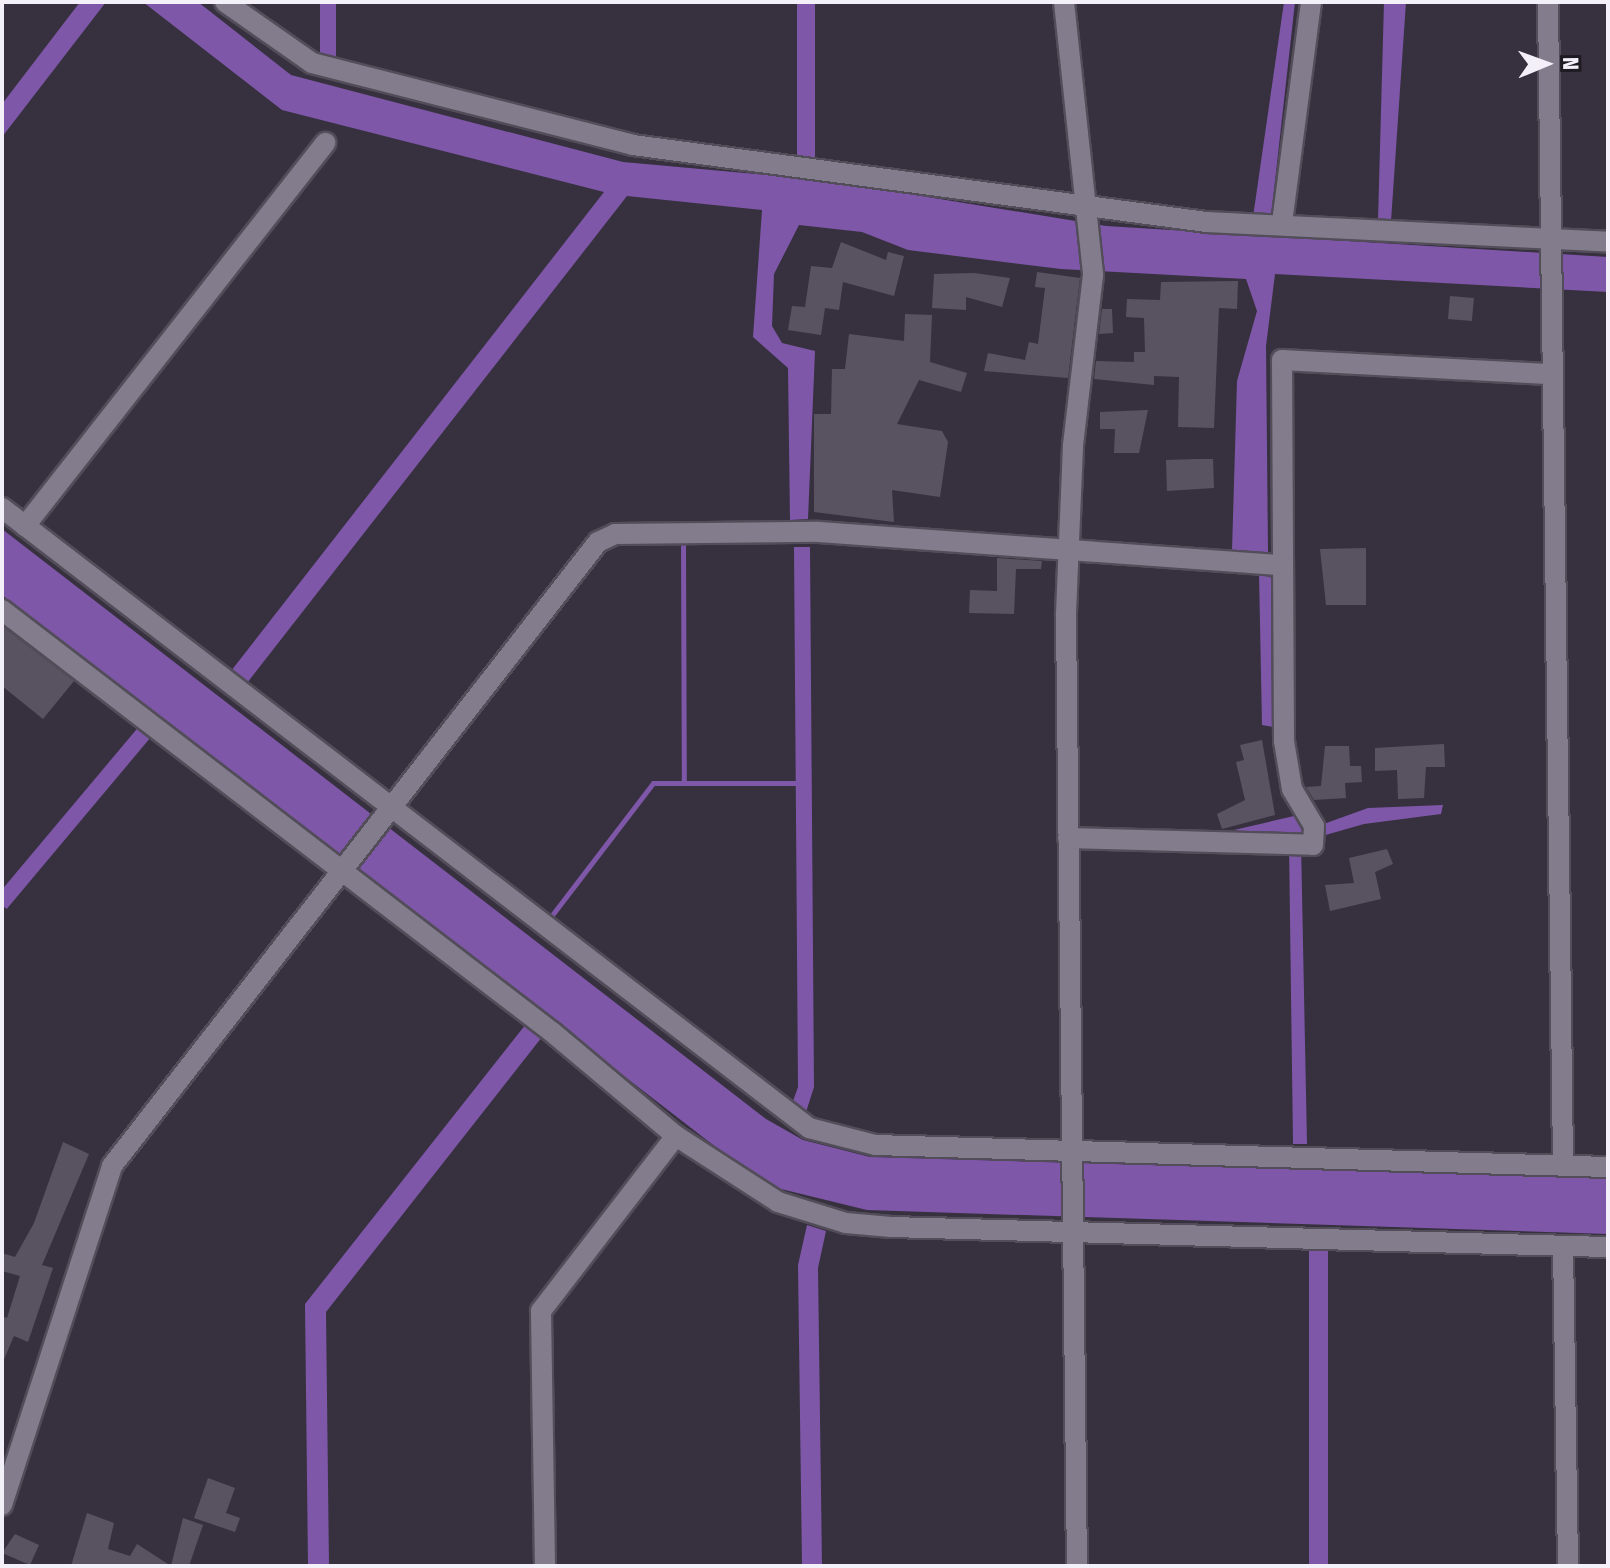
<!DOCTYPE html>
<html>
<head>
<meta charset="utf-8">
<style>
	body { margin:0 }
	#map { position:relative; width:1610px; height:1568px; overflow:hidden; background:#37313f; font-family:"Fira Sans Condensed",sans-serif }
	div>[style] { position:absolute }
	[style*='--x'] { left:calc(var(--x)*1px); top:calc(var(--y)*1px); width:calc(var(--w)*1px); rotate:calc(var(--a)*1deg) }
	.water>* { inset:0; background:#7e57a9; transform-origin:0 0 }
	.stream>* { height:5px; margin:-2.5px; padding:0 2.5px; transform-origin:2.5px; border-radius:2.5px; background:#7e57a9 }
	.building>* { inset:0; background:#595361; transform-origin:0 0 }
	.roads { filter:drop-shadow(2px 0 #524d59) drop-shadow(-2px 0 #524d59) drop-shadow(0 2px #524d59) drop-shadow(0 -2px #524d59) }
	.minor>* { height:20px; margin:-10px; padding:0 10px; transform-origin:10px; border-radius:10px; background:#837c8c }
	span { translate:-50% -50%; white-space:nowrap; text-align:center; line-height:1.15; -webkit-text-stroke:8px #1d1b21; paint-order:stroke }
	.frame { position:absolute; inset:0; border:4px solid #f3f0f9; pointer-events:none }
	.north { position:absolute; left:1506px; top:24px; width:80px; height:80px; -webkit-text-stroke:6px #1d1b21; paint-order:stroke; rotate:89deg; font-size:22px; font-weight:700; line-height:32px; text-align:center; color:#f3f0f9 }
	.north::after { content:''; display:block; margin:auto; width:28px; height:36px; background:#f3f0f9; clip-path:polygon(50% 0,100% 100%,50% 72%,0 100%) }
</style>
</head>
<body>
<div id="map">
	<div class="water">
		<i style="clip-path:polygon(80px 2px,106px 2px,2px 137px,2px 104px)"></i>
		<i style="clip-path:polygon(143px 2px,198px 2px,291px 75px,623px 162px,823px 180px,1106px 226px,1608px 257px,1608px 292px,1275px 274px,1266px 346px,1268px 553px,1232px 551px,1237px 381px,1257px 311px,1246px 279px,1061px 269px,908px 250px,862px 232px,799px 225px,774px 274px,772px 326px,782px 343px,815px 351px,808px 519px,790px 520px,788px 368px,753px 337px,762px 210px,627px 196px,247px 683px,231px 671px,604px 192px,282px 110px)"></i>
		<i style="left:320px;top:2px;width:16px;height:57px"></i>
		<i style="left:797px;top:2px;width:18px;height:156px"></i>
		<i style="clip-path:polygon(1284px 2px,1295px 2px,1271px 217px,1253px 217px)"></i>
		<i style="clip-path:polygon(1384px 2px,1406px 2px,1391px 221px,1378px 220px)"></i>
		<i style="clip-path:polygon(2px 529px,766px 1119px,803px 1140px,870px 1157px,1608px 1178px,1608px 1234px,867px 1210px,781px 1189px,739px 1165px,2px 595px)"></i>
		<i style="clip-path:polygon(794px 547px,810px 547px,814px 1087px,806px 1112px,792px 1104px,798px 1087px)"></i>
		<i style="clip-path:polygon(1259px 573px,1272px 578px,1273px 727px,1262px 725px)"></i>
		<i style="left:141px;top:724px;width:16px;height:228px;rotate:40deg"></i>
		<i style="clip-path:polygon(1443px 805px,1441px 814px,1364px 824px,1301px 842px,1307px 1144px,1293px 1144px,1289px 843px,1234px 830px,1294px 816px,1307px 830px,1368px 808px)"></i>
		<i style="clip-path:polygon(526px 1024px,542px 1037px,326px 1312px,329px 1566px,308px 1566px,305px 1304px)"></i>
		<i style="clip-path:polygon(807px 1225px,826px 1231px,818px 1268px,822px 1566px,802px 1566px,798px 1265px)"></i>
		<i style="left:1309px;top:1251px;width:19px;height:315px"></i>
	</div>
	<div class="stream">
		<i style="--x:683;--y:542;--w:241;--a:89.8"></i>
		<i style="--x:549;--y:919;--w:171;--a:-52.6"></i>
		<i style="--x:653;--y:783;--w:148;--a:0"></i>
	</div>
	<div class="building">
		<i style="clip-path:polygon(841px 242px,886px 260px,888px 252px,904px 256px,894px 296px,843px 282px,839px 310px,825px 308px,821px 335px,788px 330px,792px 306px,805px 307px,811px 266px,832px 268px)"></i>
		<i style="clip-path:polygon(1037px 272px,1080px 278px,1068px 378px,984px 371px,988px 353px,1025px 360px,1029px 342px,1038px 344px,1045px 288px,1035px 287px)"></i>
		<i style="clip-path:polygon(974px 273px,1010px 278px,1002px 307px,966px 297px,966px 310px,932px 308px,934px 274px)"></i>
		<i style="clip-path:polygon(1238px 281px,1237px 309px,1219px 308px,1214px 428px,1178px 427px,1179px 377px,1154px 376px,1154px 385px,1094px 379px,1096px 361px,1134px 362px,1134px 352px,1145px 352px,1144px 318px,1126px 317px,1127px 299px,1160px 300px,1161px 282px)"></i>
		<i style="left:1450px;top:296px;width:24px;height:23px;rotate:5deg"></i>
		<i style="clip-path:polygon(1102px 309px,1112px 309px,1113px 333px,1099px 334px)"></i>
		<i style="clip-path:polygon(905px 314px,932px 315px,930px 362px,967px 373px,961px 392px,919px 380px,897px 424px,942px 431px,948px 442px,940px 497px,892px 490px,894px 522px,814px 512px,814px 414px,831px 414px,832px 369px,845px 369px,849px 334px,904px 341px)"></i>
		<i style="clip-path:polygon(1148px 410px,1139px 453px,1114px 453px,1115px 429px,1100px 429px,1100px 412px)"></i>
		<i style="clip-path:polygon(1196px 459px,1213px 459px,1214px 488px,1167px 491px,1166px 460px)"></i>
		<i style="clip-path:polygon(1366px 548px,1366px 605px,1326px 605px,1320px 549px)"></i>
		<i style="clip-path:polygon(997px 558px,1042px 561px,1041px 569px,1016px 569px,1014px 614px,969px 613px,970px 590px,997px 591px)"></i>
		<i style="clip-path:polygon(2px 626px,74px 681px,43px 719px,2px 686px)"></i>
		<i style="clip-path:polygon(1262px 740px,1275px 815px,1222px 829px,1217px 814px,1245px 800px,1236px 762px,1244px 760px,1240px 745px)"></i>
		<i style="clip-path:polygon(1444px 744px,1445px 767px,1426px 767px,1424px 798px,1398px 799px,1397px 770px,1375px 771px,1375px 748px)"></i>
		<i style="clip-path:polygon(1325px 746px,1349px 746px,1350px 766px,1361px 766px,1362px 782px,1345px 783px,1346px 798px,1314px 800px,1306px 787px,1321px 786px)"></i>
		<i style="clip-path:polygon(1387px 849px,1393px 864px,1375px 872px,1381px 899px,1330px 911px,1325px 885px,1354px 883px,1349px 858px)"></i>
		<i style="clip-path:polygon(63px 1142px,89px 1154px,42px 1265px,53px 1268px,28px 1342px,14px 1336px,2px 1364px,2px 1316px,7px 1318px,20px 1276px,2px 1271px,2px 1253px,15px 1257px,34px 1223px)"></i>
		<i style="clip-path:polygon(208px 1478px,235px 1488px,226px 1513px,240px 1518px,235px 1532px,194px 1518px)"></i>
		<i style="clip-path:polygon(87px 1513px,114px 1523px,108px 1549px,130px 1556px,137px 1544px,171px 1566px,71px 1566px)"></i>
		<i style="clip-path:polygon(183px 1518px,203px 1525px,189px 1566px,171px 1566px)"></i>
		<i style="clip-path:polygon(15px 1534px,39px 1545px,30px 1565px,2px 1553px)"></i>
	</div>
	<div class="roads">
		<div class="minor">
			<i style="--x:225;--y:2;--w:106;--a:35"></i>
			<i style="--x:312;--y:63;--w:331;--a:14.3"></i>
			<i style="--x:633;--y:145;--w:578;--a:7.65"></i>
			<i style="--x:1206;--y:222;--w:402;--a:2.8"></i>
			<i style="--x:1064;--y:2;--w:275;--a:83.9"></i>
			<i style="--x:1093;--y:275;--w:172;--a:96.7"></i>
			<i style="--x:1073;--y:446;--w:170;--a:92.4"></i>
			<i style="--x:1066;--y:616;--w:950;--a:89.34"></i>
			<i style="--x:1548;--y:2;--w:1164;--a:89.26"></i>
			<i style="--x:1282;--y:223;--w:223;--a:-82.5"></i>
			<i style="--x:2;--y:508;--w:1018;--a:37.53"></i>
			<i style="--x:809;--y:1128;--w:68;--a:14.4"></i>
			<i style="--x:875;--y:1145;--w:733;--a:1.72"></i>
			<i style="--x:25;--y:526;--w:487;--a:-51.9"></i>
			<i style="--x:2;--y:610;--w:693;--a:37.5"></i>
			<i style="--x:552;--y:1032;--w:162;--a:40"></i>
			<i style="--x:676;--y:1136;--w:121;--a:32.9"></i>
			<i style="--x:778;--y:1202;--w:71;--a:17.2"></i>
			<i style="--x:846;--y:1223;--w:45;--a:5.1"></i>
			<i style="--x:891;--y:1227;--w:717;--a:1.6"></i>
			<i style="--x:1068;--y:838;--w:245;--a:1.6"></i>
			<i style="--x:1313;--y:845;--w:19;--a:-87"></i>
			<i style="--x:1314;--y:826;--w:43;--a:-120.7"></i>
			<i style="--x:1292;--y:789;--w:49;--a:-99.5"></i>
			<i style="--x:1284;--y:741;--w:381;--a:-90.3"></i>
			<i style="--x:1282;--y:360;--w:270;--a:3"></i>
			<i style="--x:1563;--y:1246;--w:320;--a:89.1"></i>
			<i style="--x:2;--y:1505;--w:356;--a:-72"></i>
			<i style="--x:112;--y:1166;--w:791;--a:-52.09"></i>
			<i style="--x:598;--y:542;--w:19;--a:-25"></i>
			<i style="--x:615;--y:534;--w:204;--a:-0.6"></i>
			<i style="--x:819;--y:532;--w:464;--a:4.1"></i>
			<i style="--x:545;--y:1566;--w:255;--a:-90.9"></i>
			<i style="--x:541;--y:1311;--w:221;--a:-52.4"></i>
		</div>
	</div>
	<div class="frame"></div>
	<div class="north">N</div>
</div>
</body>
</html>
